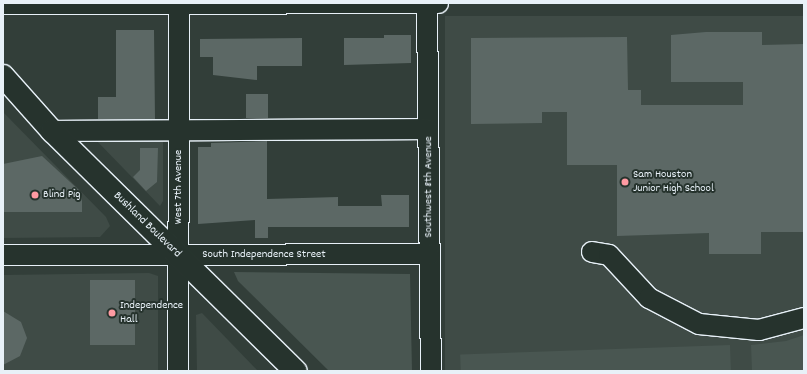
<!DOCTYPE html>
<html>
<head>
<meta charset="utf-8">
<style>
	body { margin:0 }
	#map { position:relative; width:807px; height:374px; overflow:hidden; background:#323e39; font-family:Dekko,sans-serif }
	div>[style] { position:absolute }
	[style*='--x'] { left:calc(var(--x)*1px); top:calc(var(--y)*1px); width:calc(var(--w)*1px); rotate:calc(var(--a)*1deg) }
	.built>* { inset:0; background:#3f4b46; transform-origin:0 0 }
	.green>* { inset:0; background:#495651; transform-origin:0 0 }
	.building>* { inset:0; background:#5c6865; transform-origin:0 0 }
	.roads { filter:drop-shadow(1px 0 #e8f1f8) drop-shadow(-1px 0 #e8f1f8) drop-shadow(0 1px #e8f1f8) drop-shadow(0 -1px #e8f1f8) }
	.minor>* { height:20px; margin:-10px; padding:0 10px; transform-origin:10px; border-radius:10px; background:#26332d }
	.major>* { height:22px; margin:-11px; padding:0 11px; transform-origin:11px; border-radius:11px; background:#26332d }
	.dots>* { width:11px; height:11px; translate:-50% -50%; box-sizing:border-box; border:2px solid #26332d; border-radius:50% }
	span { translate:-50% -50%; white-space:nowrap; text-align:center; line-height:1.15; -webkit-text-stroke:4px #26332d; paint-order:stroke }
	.poi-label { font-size:12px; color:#e8f1f8 }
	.left { translate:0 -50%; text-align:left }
	.street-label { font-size:12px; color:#e8f1f8 }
	.frame { position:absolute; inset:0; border:4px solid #e8f1f8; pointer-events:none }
</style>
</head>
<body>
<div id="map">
	<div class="built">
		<i style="left:445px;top:16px;width:359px;height:355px"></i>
		<i style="clip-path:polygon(3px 112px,106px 217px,110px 226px,100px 237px,3px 238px)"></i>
		<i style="clip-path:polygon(93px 137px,163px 137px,163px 201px,160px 206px)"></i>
		<i style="clip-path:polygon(149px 273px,158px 276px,158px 371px,3px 371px,3px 275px)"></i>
		<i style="clip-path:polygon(202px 313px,258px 371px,197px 371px,196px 315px)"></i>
	</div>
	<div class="green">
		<i style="clip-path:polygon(234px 272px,410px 274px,412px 371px,329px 371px,238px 281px)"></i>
		<i style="clip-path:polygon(804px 335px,804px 371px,752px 371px,751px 345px,786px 341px)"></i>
		<i style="left:730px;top:345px;width:26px;height:270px;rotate:88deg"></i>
	</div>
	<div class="building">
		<i style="clip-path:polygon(116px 30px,154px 30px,155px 119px,98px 119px,98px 97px,116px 97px)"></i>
		<i style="clip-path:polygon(706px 32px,762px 32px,762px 45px,804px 44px,804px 232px,761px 232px,761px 254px,709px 254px,709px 233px,617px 236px,617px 165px,567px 165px,567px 112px,542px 112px,542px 123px,471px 124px,471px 38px,627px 37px,628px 90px,641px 90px,641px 105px,743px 105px,743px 82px,671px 82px,671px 35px)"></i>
		<i style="clip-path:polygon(384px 35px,411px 35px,411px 63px,344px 65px,344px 38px,384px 38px)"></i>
		<i style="clip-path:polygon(302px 38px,302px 66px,257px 66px,257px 80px,213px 75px,213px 57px,200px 57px,200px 39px)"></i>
		<i style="left:246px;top:94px;width:22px;height:24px"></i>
		<i style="clip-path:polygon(267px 141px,267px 199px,338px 197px,338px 206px,382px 206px,381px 195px,409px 195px,409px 227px,268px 227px,268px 238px,255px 238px,255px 220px,198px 224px,198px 147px,211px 147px,211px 143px)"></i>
		<i style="clip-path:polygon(140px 148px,158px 148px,157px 182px,146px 191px,133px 177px,140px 170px)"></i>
		<i style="clip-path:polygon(42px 156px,82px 193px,82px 212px,3px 212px,3px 164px)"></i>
		<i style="left:90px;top:280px;width:45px;height:65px"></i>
		<i style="clip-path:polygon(3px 311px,21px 322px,27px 338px,20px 356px,3px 365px)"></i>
	</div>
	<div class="roads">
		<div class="minor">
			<i style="--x:427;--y:3;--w:368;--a:89.4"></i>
			<i style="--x:3;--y:4;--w:435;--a:-0.1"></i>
			<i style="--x:52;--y:131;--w:376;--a:-0.3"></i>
			<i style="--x:592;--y:252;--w:17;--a:10"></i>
			<i style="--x:609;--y:255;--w:59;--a:47.1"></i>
			<i style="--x:649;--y:298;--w:56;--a:27.5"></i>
			<i style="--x:699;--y:324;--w:60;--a:5.7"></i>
			<i style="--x:759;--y:330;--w:47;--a:-14.9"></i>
			<i style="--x:3;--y:255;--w:426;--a:-0.1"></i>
			<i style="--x:178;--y:371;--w:368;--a:-89.8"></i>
		</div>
		<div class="major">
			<i style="--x:3;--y:76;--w:74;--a:48.3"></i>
			<i style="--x:52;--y:131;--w:342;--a:44.6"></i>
		</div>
	</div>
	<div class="dots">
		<i style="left:625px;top:182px;background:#ff9aa2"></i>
		<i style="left:35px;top:195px;background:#ff9aa2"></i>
		<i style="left:112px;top:313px;background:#ff9aa2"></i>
	</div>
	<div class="poi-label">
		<span class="left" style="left:633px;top:182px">Sam Houston<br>Junior High School</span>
		<span class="left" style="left:43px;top:195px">Blind Pig</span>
		<span class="left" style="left:120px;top:313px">Independence<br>Hall</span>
	</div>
	<div class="street-label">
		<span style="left:179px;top:187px;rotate:-90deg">West 7th Avenue</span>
		<span style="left:429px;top:187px;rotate:-90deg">Southwest 8th Avenue</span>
		<span style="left:147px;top:225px;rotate:44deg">Bushland Boulevard</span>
		<span style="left:264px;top:255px">South Independence Street</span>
	</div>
	<div class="frame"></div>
</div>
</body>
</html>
